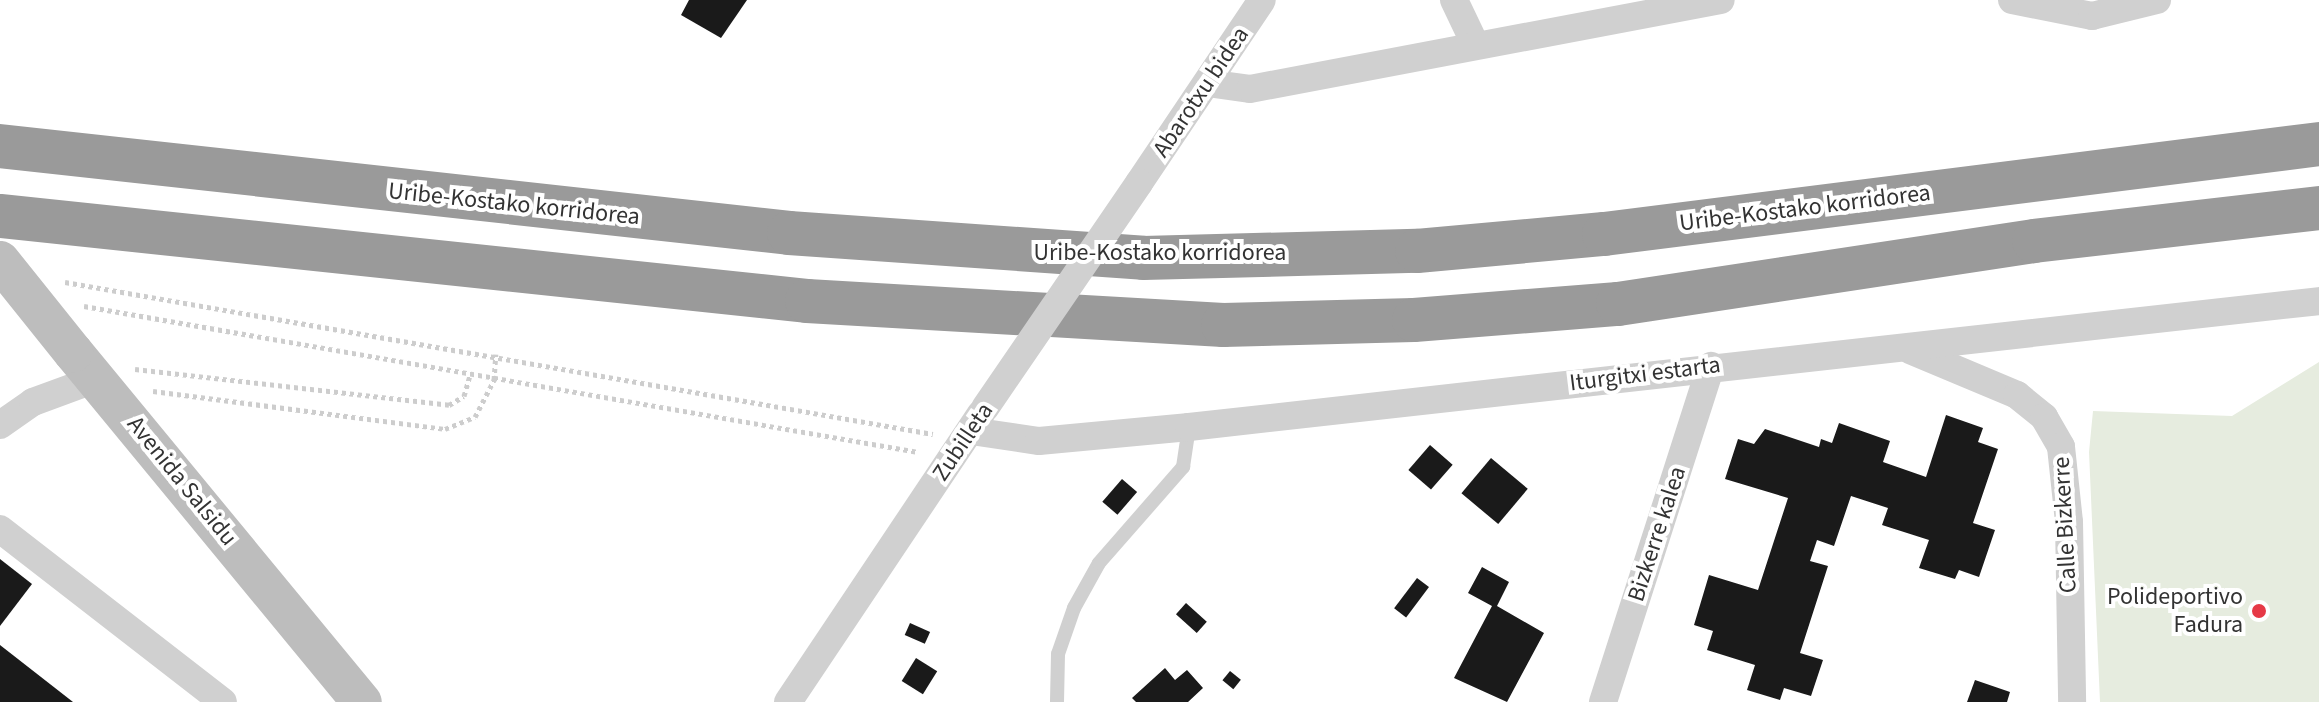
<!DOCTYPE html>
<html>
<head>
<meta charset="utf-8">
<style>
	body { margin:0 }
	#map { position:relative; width:2319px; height:702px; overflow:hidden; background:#fff; font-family:"Source Sans 3",sans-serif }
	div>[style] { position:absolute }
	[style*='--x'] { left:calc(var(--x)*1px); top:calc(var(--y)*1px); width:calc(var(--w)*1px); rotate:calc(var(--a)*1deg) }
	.green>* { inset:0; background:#e6ecdf }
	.building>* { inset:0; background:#1a1a1a; transform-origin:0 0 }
	.path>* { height:5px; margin-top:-2.5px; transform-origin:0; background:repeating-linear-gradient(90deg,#cdcdcd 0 4px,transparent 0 8px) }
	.lane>* { height:14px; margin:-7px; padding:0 7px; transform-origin:7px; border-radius:7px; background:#d0d0d0 }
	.street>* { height:28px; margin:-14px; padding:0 14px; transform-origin:14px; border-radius:14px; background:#d0d0d0 }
	.secondary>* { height:40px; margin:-20px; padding:0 20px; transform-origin:20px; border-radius:20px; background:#bdbdbd }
	.highway>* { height:44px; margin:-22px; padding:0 22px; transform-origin:22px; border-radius:22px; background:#9a9a9a }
	.street-bridge>* { height:28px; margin:-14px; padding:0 14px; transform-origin:14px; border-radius:14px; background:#d0d0d0 }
	.secondary-bridge>* { height:40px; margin:-20px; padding:0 20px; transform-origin:20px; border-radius:20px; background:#bdbdbd }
	.dots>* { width:22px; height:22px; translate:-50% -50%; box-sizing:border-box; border:4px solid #fff; border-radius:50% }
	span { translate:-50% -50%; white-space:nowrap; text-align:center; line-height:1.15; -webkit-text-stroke:8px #fff; paint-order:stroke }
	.street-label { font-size:24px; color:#333 }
	.poi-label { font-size:24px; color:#333 }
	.right { translate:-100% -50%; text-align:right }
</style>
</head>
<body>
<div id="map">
	<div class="green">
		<i style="clip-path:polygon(2319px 362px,2319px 702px,2100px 702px,2089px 452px,2093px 411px,2232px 416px)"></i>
	</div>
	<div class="building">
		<i style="clip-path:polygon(689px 0,747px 0,721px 38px,681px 15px)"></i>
		<i style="clip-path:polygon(1946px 415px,1983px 428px,1978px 442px,1998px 449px,1973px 523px,1995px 530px,1979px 577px,1959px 570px,1955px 579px,1919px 568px,1929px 540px,1882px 525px,1888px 508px,1851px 496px,1834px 546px,1817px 540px,1810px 561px,1828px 566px,1800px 653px,1823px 660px,1811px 696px,1784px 688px,1780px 700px,1747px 690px,1755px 665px,1707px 650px,1713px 631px,1694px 625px,1709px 575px,1758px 590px,1788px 498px,1725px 479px,1738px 439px,1754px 444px,1765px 429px,1819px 447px,1821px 439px,1832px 443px,1839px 423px,1890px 441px,1883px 462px,1926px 477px)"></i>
		<i style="left:1430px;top:445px;width:30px;height:33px;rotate:41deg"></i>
		<i style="left:1491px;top:458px;width:48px;height:46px;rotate:40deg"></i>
		<i style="left:1122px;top:479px;width:20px;height:30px;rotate:41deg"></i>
		<i style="clip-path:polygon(0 559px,32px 584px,0 626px)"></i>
		<i style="clip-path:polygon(1482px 567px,1509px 582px,1497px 606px,1544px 633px,1507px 702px,1454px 678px,1492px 606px,1468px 593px)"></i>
		<i style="left:1417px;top:578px;width:15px;height:38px;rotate:37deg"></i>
		<i style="left:1186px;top:603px;width:28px;height:15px;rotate:42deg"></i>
		<i style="left:910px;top:623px;width:22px;height:13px;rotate:24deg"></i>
		<i style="clip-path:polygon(0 645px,73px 702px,0 702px)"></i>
		<i style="left:916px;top:658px;width:25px;height:27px;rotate:32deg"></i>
		<i style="clip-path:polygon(1165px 668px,1175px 680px,1187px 670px,1203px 688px,1188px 702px,1136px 702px,1132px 698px)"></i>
		<i style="left:1230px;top:671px;width:14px;height:12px;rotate:39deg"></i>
		<i style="clip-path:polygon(1975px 680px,2010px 692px,2007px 702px,1967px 702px)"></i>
	</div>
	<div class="path">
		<i style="--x:65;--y:282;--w:881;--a:9.93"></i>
		<i style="--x:84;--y:306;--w:847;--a:9.93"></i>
		<i style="--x:135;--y:369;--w:316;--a:6.5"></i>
		<i style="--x:449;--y:405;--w:17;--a:-31"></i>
		<i style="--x:464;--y:396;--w:22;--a:-74"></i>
		<i style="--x:153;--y:391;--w:294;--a:7.4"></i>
		<i style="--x:445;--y:429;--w:32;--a:-22"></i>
		<i style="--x:475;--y:417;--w:42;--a:-62.8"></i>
		<i style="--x:494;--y:380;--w:26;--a:-86"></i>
	</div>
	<div class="lane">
		<i style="--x:1057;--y:702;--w:48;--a:-88.8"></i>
		<i style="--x:1058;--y:654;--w:49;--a:-70.8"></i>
		<i style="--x:1074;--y:608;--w:51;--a:-60.9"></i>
		<i style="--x:1099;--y:563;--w:128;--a:-48.8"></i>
		<i style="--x:1183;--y:467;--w:40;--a:-81.5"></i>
	</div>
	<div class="street">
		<i style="--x:1454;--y:0;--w:49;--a:64.5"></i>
		<i style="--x:2012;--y:0;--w:82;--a:11.3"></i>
		<i style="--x:2092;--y:16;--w:67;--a:-13.8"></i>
		<i style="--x:1207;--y:83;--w:43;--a:7.9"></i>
		<i style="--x:1250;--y:89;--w:479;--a:-10.7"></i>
		<i style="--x:1139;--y:183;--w:220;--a:-56.1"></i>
		<i style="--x:1910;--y:350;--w:116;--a:22.8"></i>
		<i style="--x:2017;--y:395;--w:35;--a:39"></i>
		<i style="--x:2044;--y:417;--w:34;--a:60"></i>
		<i style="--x:2061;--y:447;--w:75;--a:83.9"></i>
		<i style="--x:2069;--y:522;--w:180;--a:89"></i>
		<i style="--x:0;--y:425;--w:40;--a:-34.9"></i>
		<i style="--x:33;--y:402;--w:67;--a:-20.1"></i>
		<i style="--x:971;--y:431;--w:69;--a:8.4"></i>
		<i style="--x:1039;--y:441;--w:151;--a:-5.3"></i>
		<i style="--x:1189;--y:427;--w:1137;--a:-6.36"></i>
		<i style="--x:0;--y:529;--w:282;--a:37.8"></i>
		<i style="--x:788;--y:702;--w:347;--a:-56.2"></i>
		<i style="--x:1603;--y:702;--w:353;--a:-72.2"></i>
	</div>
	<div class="secondary">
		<i style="--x:73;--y:352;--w:454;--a:50.5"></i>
	</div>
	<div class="highway">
		<i style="--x:0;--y:146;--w:794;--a:6.29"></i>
		<i style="--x:789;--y:233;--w:355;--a:4"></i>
		<i style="--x:1143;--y:258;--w:274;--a:-1.5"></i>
		<i style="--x:1417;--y:251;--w:188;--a:-5.2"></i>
		<i style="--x:1604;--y:234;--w:721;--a:-7.17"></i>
		<i style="--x:0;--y:216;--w:811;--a:6.01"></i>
		<i style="--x:807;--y:301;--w:417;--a:3.3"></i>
		<i style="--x:1223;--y:325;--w:191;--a:-1.5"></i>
		<i style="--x:1414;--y:320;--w:205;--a:-4.5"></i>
		<i style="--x:1618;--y:304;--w:421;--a:-8.6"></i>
		<i style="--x:2034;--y:241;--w:287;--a:-6.6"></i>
	</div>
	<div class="street-bridge">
		<i style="--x:985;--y:408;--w:273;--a:-55.6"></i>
	</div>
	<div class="secondary-bridge">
		<i style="--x:0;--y:261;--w:117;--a:51.3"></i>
	</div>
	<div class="dots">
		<i style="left:2259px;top:611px;background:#e63946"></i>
	</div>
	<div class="street-label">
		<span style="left:1201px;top:92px;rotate:-56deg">Abarotxu bidea</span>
		<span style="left:514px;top:204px;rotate:6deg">Uribe-Kostako korridorea</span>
		<span style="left:1805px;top:208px;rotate:-7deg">Uribe-Kostako korridorea</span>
		<span style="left:1160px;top:253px">Uribe-Kostako korridorea</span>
		<span style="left:1645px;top:374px;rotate:-7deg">Iturgitxi estarta</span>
		<span style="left:963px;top:442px;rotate:-56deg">Zubilleta</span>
		<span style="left:182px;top:481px;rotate:51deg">Avenida Salsidu</span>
		<span style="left:2065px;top:525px;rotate:-93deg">Calle Bizkerre</span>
		<span style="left:1657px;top:534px;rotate:-72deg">Bizkerre kalea</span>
	</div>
	<div class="poi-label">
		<span class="right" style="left:2243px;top:611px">Polideportivo<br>Fadura</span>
	</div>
</div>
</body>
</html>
